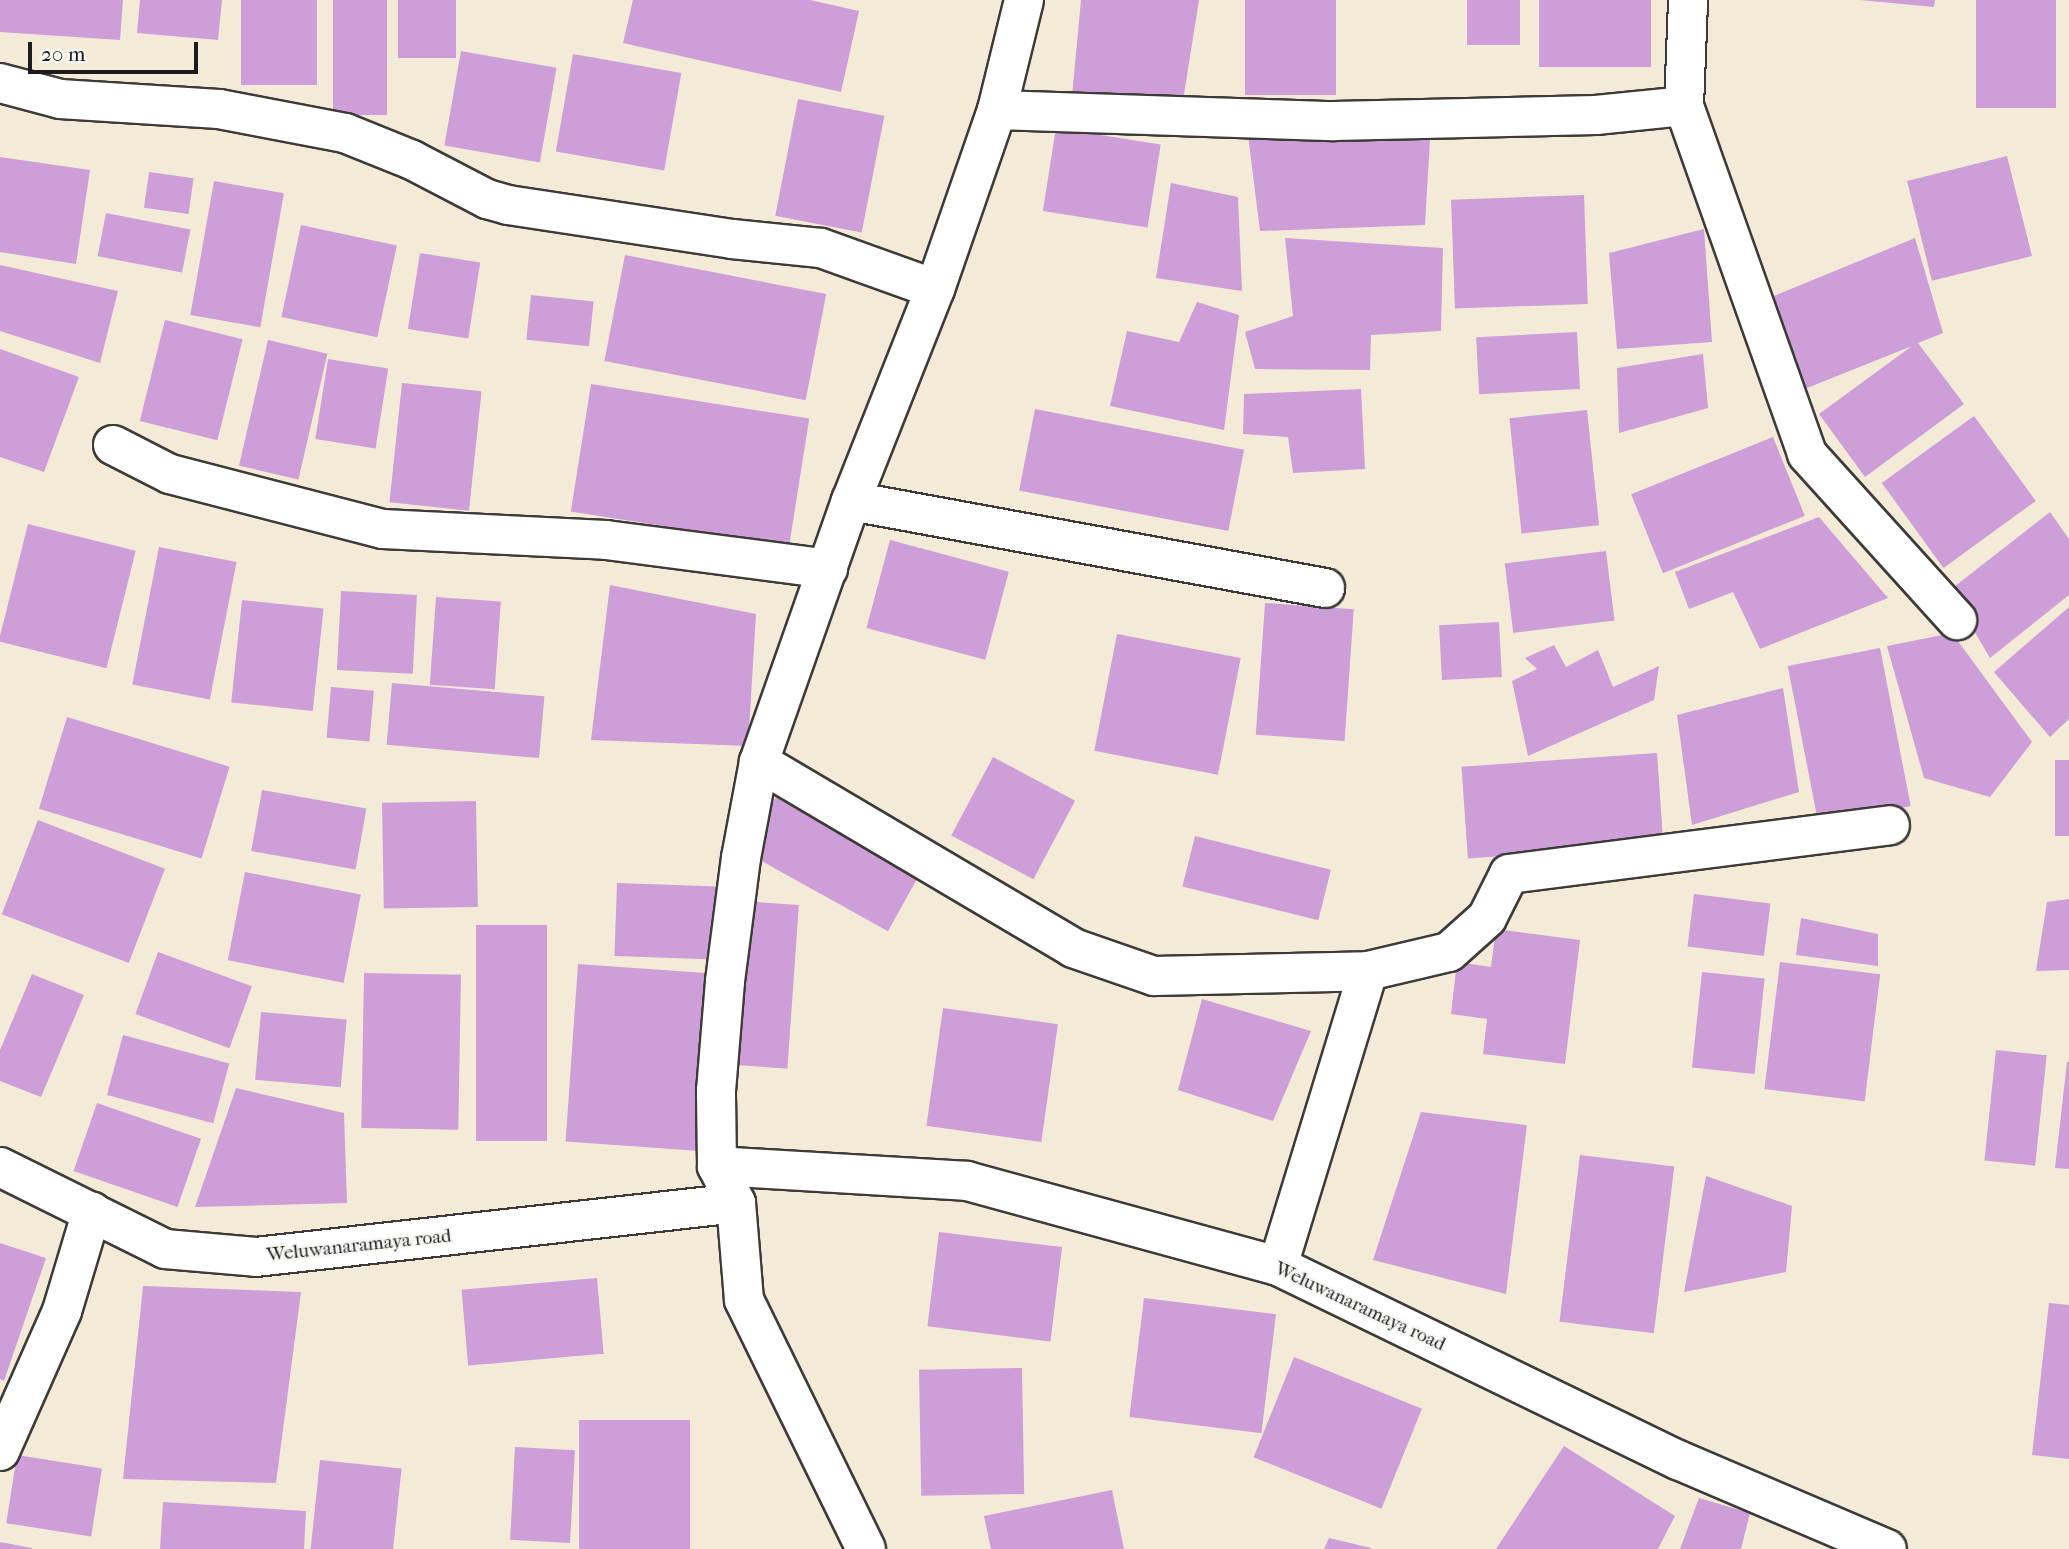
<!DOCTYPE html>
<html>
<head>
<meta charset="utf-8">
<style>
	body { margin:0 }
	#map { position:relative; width:2069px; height:1549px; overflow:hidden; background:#f3ead8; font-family:"IM FELL French Canon",serif }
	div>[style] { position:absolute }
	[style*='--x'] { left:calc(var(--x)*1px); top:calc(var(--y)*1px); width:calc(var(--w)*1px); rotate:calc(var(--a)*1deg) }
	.building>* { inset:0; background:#ce9ed9; transform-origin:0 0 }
	.roads { filter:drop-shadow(2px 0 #3c3b38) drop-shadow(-2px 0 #3c3b38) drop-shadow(0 2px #3c3b38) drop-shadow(0 -2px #3c3b38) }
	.minor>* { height:38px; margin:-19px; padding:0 19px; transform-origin:19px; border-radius:19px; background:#fff }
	span { translate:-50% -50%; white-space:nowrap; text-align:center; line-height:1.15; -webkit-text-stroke:5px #f6f6f2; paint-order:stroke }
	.street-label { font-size:19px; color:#1c1c1c }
	.scale { position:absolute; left:28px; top:42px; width:170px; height:32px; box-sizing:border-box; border:4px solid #1c1c1c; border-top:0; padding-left:9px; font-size:21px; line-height:24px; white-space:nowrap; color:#1c1c1c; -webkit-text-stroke:5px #f6f6f2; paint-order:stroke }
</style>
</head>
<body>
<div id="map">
	<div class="building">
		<i style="clip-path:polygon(0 0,123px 0,120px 40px,0 32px)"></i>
		<i style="clip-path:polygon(140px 0,222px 0,218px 40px,137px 33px)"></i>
		<i style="left:241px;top:0;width:76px;height:85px"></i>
		<i style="left:333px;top:0;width:54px;height:115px"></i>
		<i style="left:398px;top:0;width:58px;height:58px"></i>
		<i style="clip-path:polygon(633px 0,810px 0,859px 11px,841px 92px,623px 43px)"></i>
		<i style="clip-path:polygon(1081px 0,1199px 0,1181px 113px,1072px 96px)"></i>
		<i style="left:1245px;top:0;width:91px;height:95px"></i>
		<i style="left:1467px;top:0;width:53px;height:45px"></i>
		<i style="left:1539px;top:0;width:112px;height:67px"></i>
		<i style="clip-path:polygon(1860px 0,1935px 0,1934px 7px)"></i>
		<i style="left:1976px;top:0;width:80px;height:108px"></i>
		<i style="left:461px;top:51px;width:97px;height:96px;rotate:10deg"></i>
		<i style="left:573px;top:54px;width:110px;height:99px;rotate:10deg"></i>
		<i style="left:798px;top:99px;width:88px;height:119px;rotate:11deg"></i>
		<i style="clip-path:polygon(1247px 127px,1430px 140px,1425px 225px,1260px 231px)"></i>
		<i style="left:1056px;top:128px;width:106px;height:84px;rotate:9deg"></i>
		<i style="left:2007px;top:156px;width:103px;height:103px;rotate:76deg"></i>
		<i style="clip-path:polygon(0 157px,90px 170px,76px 264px,0 252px)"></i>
		<i style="left:149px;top:172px;width:45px;height:36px;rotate:8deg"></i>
		<i style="left:214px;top:181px;width:71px;height:136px;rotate:10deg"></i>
		<i style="clip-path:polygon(1171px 183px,1238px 197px,1242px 291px,1156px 278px)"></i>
		<i style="left:1584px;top:195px;width:109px;height:133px;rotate:88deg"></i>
		<i style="left:106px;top:213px;width:86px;height:44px;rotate:11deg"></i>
		<i style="left:301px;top:225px;width:98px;height:94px;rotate:12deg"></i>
		<i style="clip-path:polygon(1704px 229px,1712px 342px,1617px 349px,1609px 253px)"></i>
		<i style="clip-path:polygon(1285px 238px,1443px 248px,1441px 331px,1371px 335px,1370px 370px,1255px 369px,1245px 332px,1293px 316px)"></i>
		<i style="clip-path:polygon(1915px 238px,1943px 333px,1918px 343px,1964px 404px,1865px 477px,1819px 414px,1912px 346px,1802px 390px,1769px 298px)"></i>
		<i style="left:420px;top:253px;width:61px;height:77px;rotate:9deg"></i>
		<i style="left:625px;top:255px;width:205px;height:108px;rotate:11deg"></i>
		<i style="clip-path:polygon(0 265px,118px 291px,100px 363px,0 331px)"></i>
		<i style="left:531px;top:295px;width:63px;height:45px;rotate:6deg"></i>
		<i style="clip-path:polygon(1197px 302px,1239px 315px,1224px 430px,1110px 406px,1127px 331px,1179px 342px)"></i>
		<i style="left:165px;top:320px;width:80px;height:104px;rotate:14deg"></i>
		<i style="left:1577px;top:332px;width:57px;height:101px;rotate:87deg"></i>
		<i style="left:268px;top:340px;width:61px;height:129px;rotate:13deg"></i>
		<i style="clip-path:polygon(0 349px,79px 377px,44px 472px,0 457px)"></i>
		<i style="clip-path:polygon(1703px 354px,1708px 408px,1619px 433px,1617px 368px)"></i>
		<i style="left:328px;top:359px;width:61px;height:81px;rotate:9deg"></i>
		<i style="left:402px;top:383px;width:80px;height:120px;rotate:6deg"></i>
		<i style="left:591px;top:384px;width:221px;height:129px;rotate:9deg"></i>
		<i style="clip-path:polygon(1361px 389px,1365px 469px,1293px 473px,1288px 437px,1243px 434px,1244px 394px)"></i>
		<i style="left:1035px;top:409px;width:213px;height:83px;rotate:11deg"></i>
		<i style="left:1587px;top:410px;width:116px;height:78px;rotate:84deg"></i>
		<i style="left:1974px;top:416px;width:105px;height:114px;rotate:54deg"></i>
		<i style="left:1773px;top:437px;width:85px;height:153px;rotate:68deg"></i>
		<i style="clip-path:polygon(2050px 512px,2069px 539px,2069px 595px,1990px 658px,1950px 590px)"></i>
		<i style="clip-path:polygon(1819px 517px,1888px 598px,1760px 649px,1733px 592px,1689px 609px,1675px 572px)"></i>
		<i style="left:28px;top:524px;width:111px;height:121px;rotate:14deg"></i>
		<i style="left:890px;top:540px;width:123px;height:91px;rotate:15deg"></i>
		<i style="left:159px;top:547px;width:79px;height:140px;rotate:11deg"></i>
		<i style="left:1606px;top:551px;width:70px;height:102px;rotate:83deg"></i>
		<i style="clip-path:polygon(610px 585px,756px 614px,748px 746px,591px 740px)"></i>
		<i style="left:341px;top:591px;width:76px;height:79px;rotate:3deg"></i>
		<i style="left:436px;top:597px;width:65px;height:88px;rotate:4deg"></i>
		<i style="left:242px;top:600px;width:82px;height:103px;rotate:6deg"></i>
		<i style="left:1265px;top:603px;width:89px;height:132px;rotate:4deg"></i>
		<i style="clip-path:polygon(2069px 607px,2069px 719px,2050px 737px,1994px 672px)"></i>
		<i style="left:1499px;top:622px;width:55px;height:60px;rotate:87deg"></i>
		<i style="clip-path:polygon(1952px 633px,2032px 742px,1990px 797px,1924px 778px,1887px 646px)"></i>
		<i style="left:1117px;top:634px;width:126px;height:119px;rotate:11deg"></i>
		<i style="clip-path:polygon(1554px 645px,1566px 667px,1598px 650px,1613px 687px,1659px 666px,1654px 700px,1528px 756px,1512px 681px,1537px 669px,1525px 658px)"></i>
		<i style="left:1880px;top:648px;width:161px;height:94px;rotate:79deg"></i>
		<i style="left:392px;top:683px;width:153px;height:62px;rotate:5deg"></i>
		<i style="left:331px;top:687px;width:43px;height:51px;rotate:5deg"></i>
		<i style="clip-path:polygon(1783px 688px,1799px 792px,1692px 825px,1677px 715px)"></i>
		<i style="left:67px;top:717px;width:170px;height:96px;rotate:17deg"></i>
		<i style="left:1657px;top:753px;width:92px;height:196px;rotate:86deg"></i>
		<i style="left:993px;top:757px;width:93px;height:89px;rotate:28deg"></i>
		<i style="left:2055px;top:760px;width:14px;height:76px"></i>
		<i style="left:262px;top:790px;width:106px;height:62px;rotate:10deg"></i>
		<i style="left:776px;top:797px;width:163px;height:63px;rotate:29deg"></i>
		<i style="left:476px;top:801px;width:106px;height:94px;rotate:89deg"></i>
		<i style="left:38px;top:820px;width:136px;height:101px;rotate:21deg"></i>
		<i style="left:1195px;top:836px;width:140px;height:52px;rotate:14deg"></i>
		<i style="left:245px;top:872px;width:118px;height:90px;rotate:11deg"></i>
		<i style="left:617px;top:883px;width:101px;height:73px;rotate:2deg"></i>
		<i style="left:1694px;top:894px;width:77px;height:53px;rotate:7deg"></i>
		<i style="clip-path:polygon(2069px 899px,2069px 970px,2036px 971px,2047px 902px)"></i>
		<i style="left:741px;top:901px;width:58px;height:164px;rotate:4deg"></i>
		<i style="clip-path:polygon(1801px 918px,1878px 934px,1878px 966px,1796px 955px)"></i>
		<i style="left:476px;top:925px;width:71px;height:216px"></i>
		<i style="clip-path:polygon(1496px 929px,1580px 940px,1565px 1064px,1483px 1054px,1487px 1019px,1451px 1014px,1457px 962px,1491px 967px)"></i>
		<i style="left:158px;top:952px;width:100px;height:66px;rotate:20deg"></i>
		<i style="left:1780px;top:962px;width:101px;height:128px;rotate:7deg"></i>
		<i style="left:578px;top:964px;width:135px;height:178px;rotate:4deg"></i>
		<i style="left:1702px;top:972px;width:63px;height:96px;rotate:6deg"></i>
		<i style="left:364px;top:973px;width:97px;height:155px;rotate:1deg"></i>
		<i style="clip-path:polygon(32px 974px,84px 995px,41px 1097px,0 1081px,0 1050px)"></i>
		<i style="clip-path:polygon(1202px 999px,1311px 1031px,1273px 1121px,1178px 1090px)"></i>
		<i style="left:943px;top:1008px;width:116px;height:119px;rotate:8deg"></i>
		<i style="left:261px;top:1012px;width:86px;height:68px;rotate:5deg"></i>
		<i style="left:123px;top:1035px;width:110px;height:62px;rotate:15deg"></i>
		<i style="left:1996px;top:1050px;width:51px;height:111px;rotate:6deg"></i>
		<i style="clip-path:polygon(2067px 1062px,2069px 1062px,2069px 1169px,2055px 1168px)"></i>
		<i style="clip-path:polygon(236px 1088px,344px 1113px,347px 1203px,195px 1207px)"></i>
		<i style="left:97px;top:1103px;width:110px;height:72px;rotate:19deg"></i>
		<i style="clip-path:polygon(1421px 1112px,1527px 1125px,1506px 1294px,1373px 1260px)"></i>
		<i style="left:1580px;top:1155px;width:95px;height:168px;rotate:7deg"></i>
		<i style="clip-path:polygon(1706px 1176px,1792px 1206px,1786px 1272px,1684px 1292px)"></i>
		<i style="left:939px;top:1232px;width:124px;height:95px;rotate:7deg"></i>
		<i style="clip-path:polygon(0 1243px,46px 1258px,4px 1381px,0 1379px)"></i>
		<i style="left:597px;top:1278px;width:76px;height:136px;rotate:85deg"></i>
		<i style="clip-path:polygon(143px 1286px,301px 1292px,276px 1483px,123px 1479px)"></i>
		<i style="left:1144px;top:1298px;width:133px;height:120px;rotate:7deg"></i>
		<i style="clip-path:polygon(2049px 1303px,2069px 1305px,2069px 1459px,2032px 1455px)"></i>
		<i style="left:1294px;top:1357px;width:138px;height:108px;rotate:22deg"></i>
		<i style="left:1022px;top:1368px;width:126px;height:103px;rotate:89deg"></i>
		<i style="left:579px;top:1420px;width:111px;height:129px"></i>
		<i style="clip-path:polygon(1564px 1446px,1675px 1516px,1658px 1549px,1496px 1549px)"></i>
		<i style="left:515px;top:1447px;width:60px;height:93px;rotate:3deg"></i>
		<i style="left:17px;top:1455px;width:86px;height:69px;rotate:9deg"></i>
		<i style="left:320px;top:1460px;width:82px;height:90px;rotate:6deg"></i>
		<i style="clip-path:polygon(1112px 1490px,1124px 1549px,991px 1549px,984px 1516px)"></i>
		<i style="clip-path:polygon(1699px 1498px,1750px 1513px,1741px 1549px,1680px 1549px)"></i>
		<i style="clip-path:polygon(163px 1502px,306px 1511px,304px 1549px,160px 1549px)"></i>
		<i style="clip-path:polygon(1329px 1538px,1371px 1548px,1371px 1549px,1324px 1549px)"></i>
		<i style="clip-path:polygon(0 1542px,32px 1548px,32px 1549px,0 1549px)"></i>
	</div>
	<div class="roads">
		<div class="minor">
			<i style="--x:0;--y:83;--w:62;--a:14.9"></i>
			<i style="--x:60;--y:99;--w:159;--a:3.6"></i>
			<i style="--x:219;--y:109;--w:128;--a:10.8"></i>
			<i style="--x:345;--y:133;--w:72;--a:21.9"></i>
			<i style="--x:412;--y:160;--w:85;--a:27.5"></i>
			<i style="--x:487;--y:199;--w:22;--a:16"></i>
			<i style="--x:508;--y:205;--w:227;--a:8.6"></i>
			<i style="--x:732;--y:239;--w:89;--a:5.8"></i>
			<i style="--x:821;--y:248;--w:121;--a:19.8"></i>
			<i style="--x:1684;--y:106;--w:106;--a:-87.8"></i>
			<i style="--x:997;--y:110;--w:337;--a:1.9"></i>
			<i style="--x:1334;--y:121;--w:262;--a:-1.3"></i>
			<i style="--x:1596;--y:115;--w:88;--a:-5.8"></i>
			<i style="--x:1684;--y:106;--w:369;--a:70.5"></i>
			<i style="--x:1807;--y:454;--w:224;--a:47.9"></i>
			<i style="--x:113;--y:445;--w:64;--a:27"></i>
			<i style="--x:170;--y:474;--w:220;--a:14.5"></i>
			<i style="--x:383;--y:529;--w:223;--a:2.8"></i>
			<i style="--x:606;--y:540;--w:224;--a:7.4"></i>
			<i style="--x:851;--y:501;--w:482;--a:10.4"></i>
			<i style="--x:759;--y:762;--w:365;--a:30.6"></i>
			<i style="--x:1073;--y:948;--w:86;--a:19.1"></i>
			<i style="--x:1154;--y:976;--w:214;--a:-1.3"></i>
			<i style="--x:1368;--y:971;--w:83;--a:-13.2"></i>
			<i style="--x:1449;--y:952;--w:51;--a:-41.8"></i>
			<i style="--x:1487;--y:918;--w:49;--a:-63.4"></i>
			<i style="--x:1509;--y:874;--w:384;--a:-7.3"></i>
			<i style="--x:717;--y:1166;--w:250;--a:3.4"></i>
			<i style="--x:967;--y:1181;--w:322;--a:15.3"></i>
			<i style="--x:1278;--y:1266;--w:445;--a:25.9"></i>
			<i style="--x:1678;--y:1460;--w:227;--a:23.1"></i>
			<i style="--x:0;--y:1167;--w:184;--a:26.4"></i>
			<i style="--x:165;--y:1249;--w:91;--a:5"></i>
			<i style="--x:256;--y:1257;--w:483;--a:-6.4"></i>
			<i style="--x:1278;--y:1266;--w:308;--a:-73"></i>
			<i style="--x:0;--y:1451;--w:153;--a:-66.1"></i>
			<i style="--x:62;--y:1311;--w:104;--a:-73.3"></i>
			<i style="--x:866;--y:1549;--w:277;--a:-116.1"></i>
			<i style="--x:744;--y:1300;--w:97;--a:-94.7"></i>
			<i style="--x:736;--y:1203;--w:42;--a:-117.2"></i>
			<i style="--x:717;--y:1166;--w:75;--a:-90.8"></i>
			<i style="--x:716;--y:1091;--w:110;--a:-85.3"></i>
			<i style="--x:725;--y:981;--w:124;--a:-82.6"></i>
			<i style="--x:741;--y:858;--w:98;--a:-79.4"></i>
			<i style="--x:759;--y:762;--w:277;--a:-70.6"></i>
			<i style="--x:851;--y:501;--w:228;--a:-68.4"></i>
			<i style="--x:935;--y:289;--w:189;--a:-70.9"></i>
			<i style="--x:997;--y:110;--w:113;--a:-76.2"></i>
		</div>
	</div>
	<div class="street-label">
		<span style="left:359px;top:1246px;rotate:-6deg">Weluwanaramaya road</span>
		<span style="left:1360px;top:1307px;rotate:25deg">Weluwanaramaya road</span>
	</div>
	<div class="scale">20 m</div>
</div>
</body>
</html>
